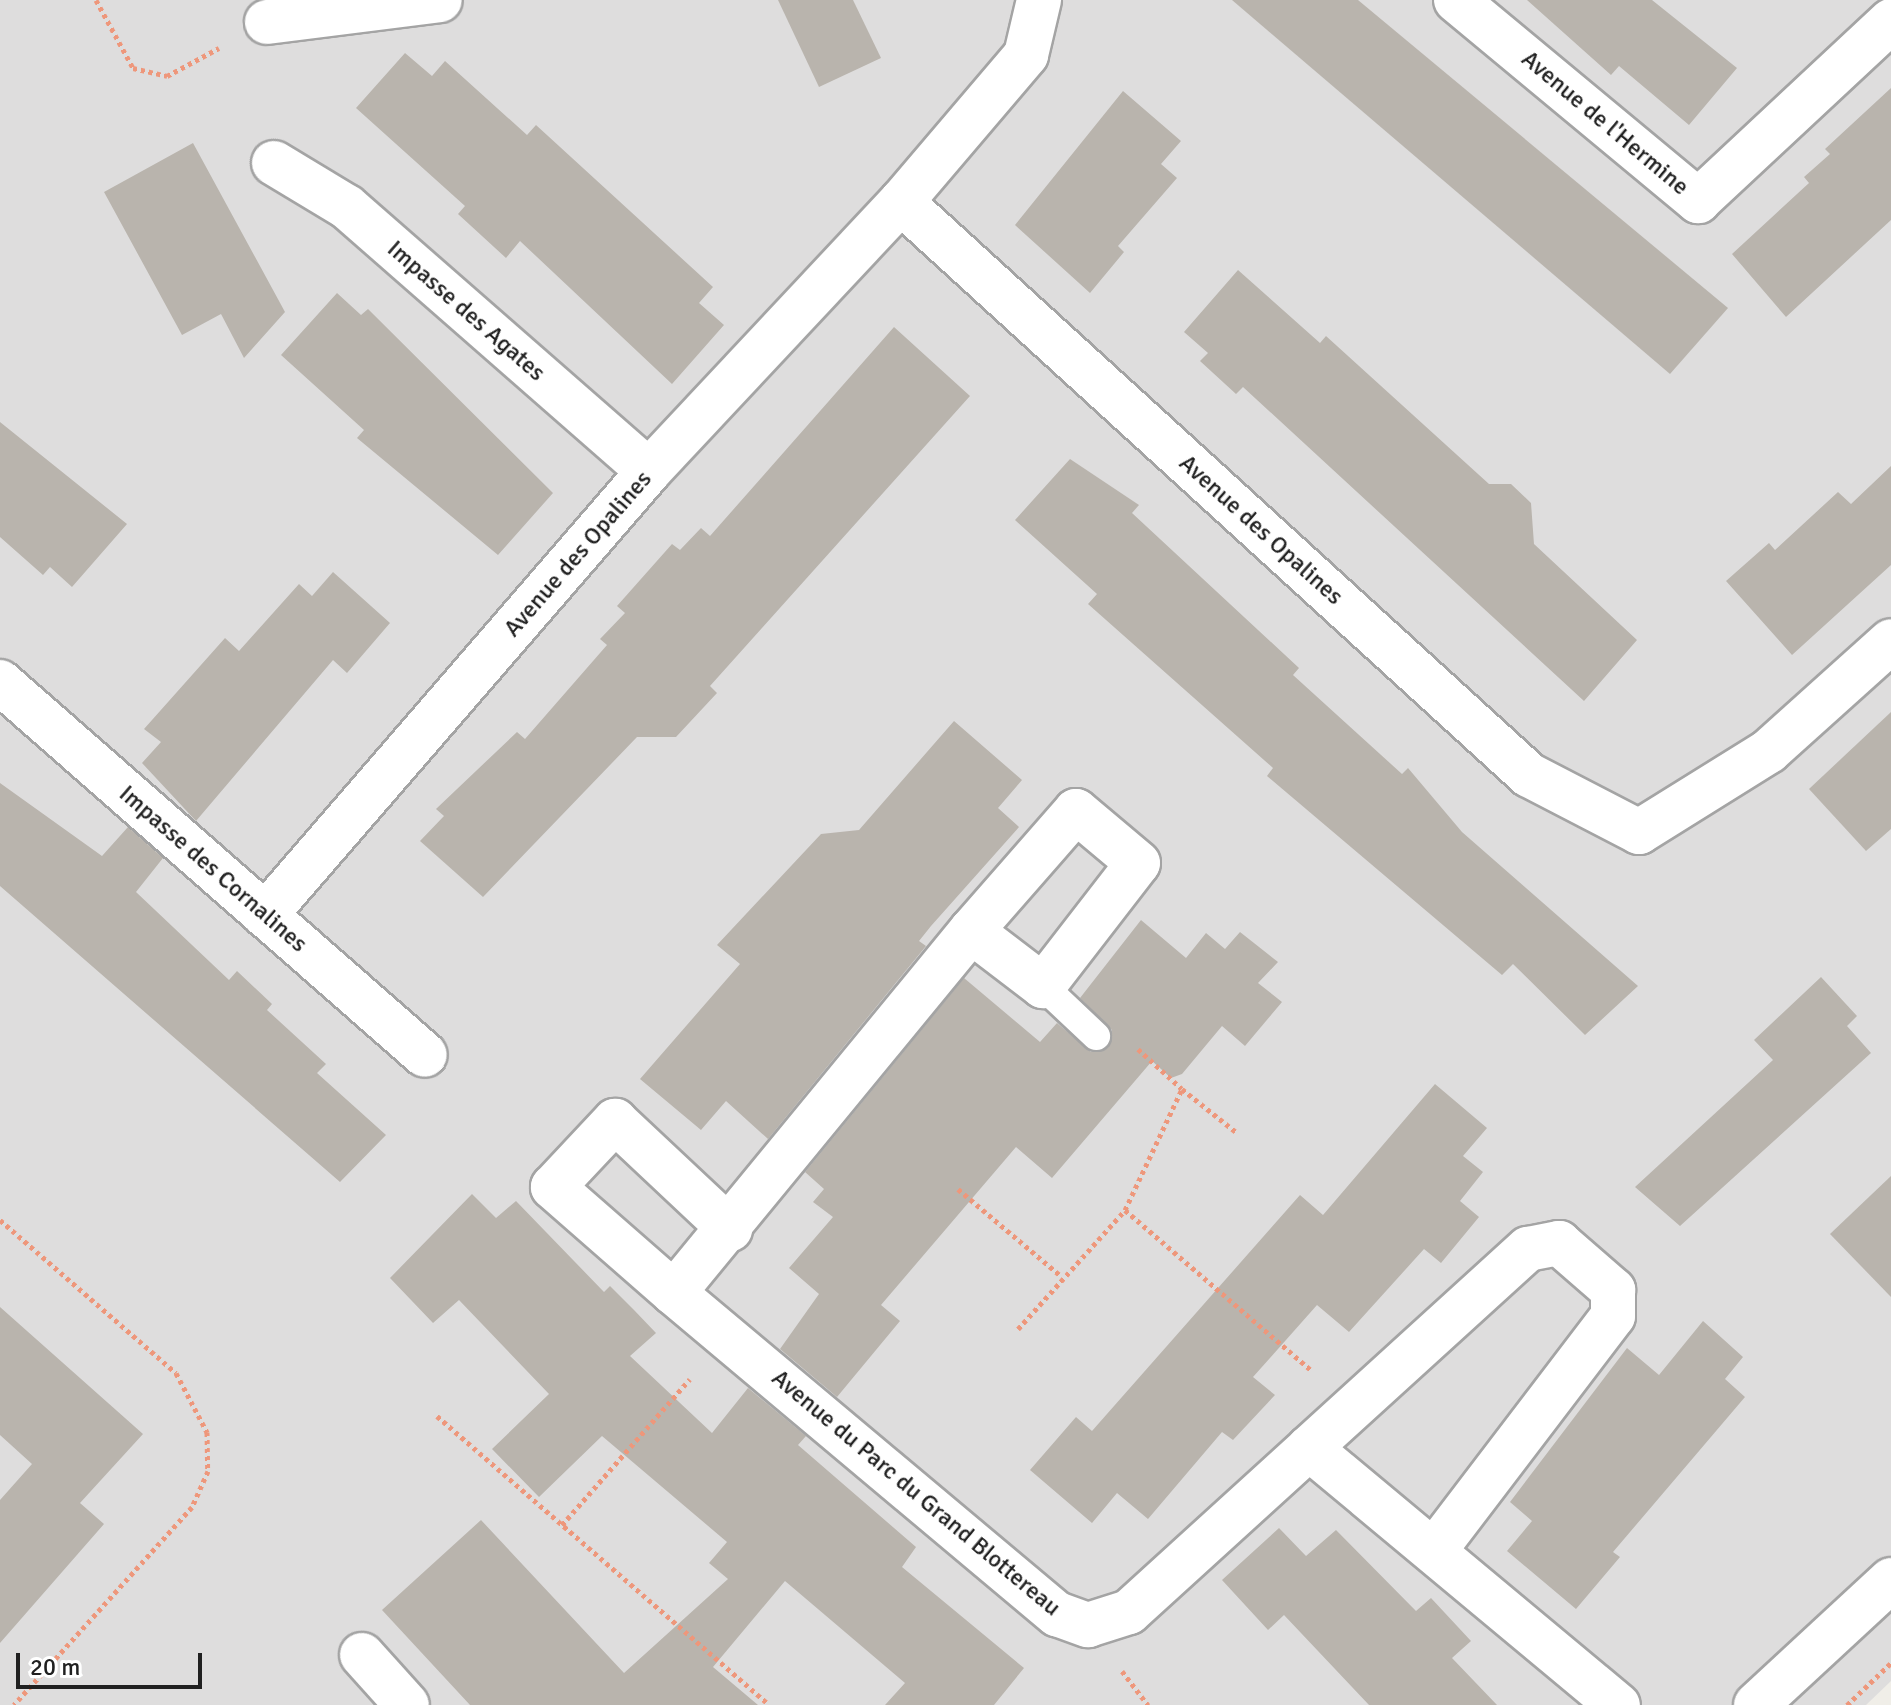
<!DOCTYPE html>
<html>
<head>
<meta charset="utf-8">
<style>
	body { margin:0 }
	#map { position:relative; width:1891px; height:1705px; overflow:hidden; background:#f0eee8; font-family:Signika,sans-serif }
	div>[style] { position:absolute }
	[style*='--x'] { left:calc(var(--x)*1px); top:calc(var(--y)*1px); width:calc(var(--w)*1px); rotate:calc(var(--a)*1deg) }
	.residential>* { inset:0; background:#dedddd }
	.building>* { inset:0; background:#b9b4ad }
	.path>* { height:5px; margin-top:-2.5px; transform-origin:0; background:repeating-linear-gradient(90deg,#ee977b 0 4px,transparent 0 8px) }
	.roads { filter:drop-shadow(2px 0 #a4a4a4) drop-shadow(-2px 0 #a4a4a4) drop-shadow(0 2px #a4a4a4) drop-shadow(0 -2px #a4a4a4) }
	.service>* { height:28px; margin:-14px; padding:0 14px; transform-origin:14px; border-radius:14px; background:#fff }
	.minor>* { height:44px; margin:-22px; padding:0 22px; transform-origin:22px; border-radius:22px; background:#fff }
	.tertiary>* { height:44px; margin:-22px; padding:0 22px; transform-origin:22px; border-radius:22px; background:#fff }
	span { translate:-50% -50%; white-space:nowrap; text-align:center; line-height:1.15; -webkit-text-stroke:6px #fff; paint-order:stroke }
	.street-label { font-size:24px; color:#202020 }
	.scale { position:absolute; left:16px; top:1653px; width:186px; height:36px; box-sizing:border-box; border:4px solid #202020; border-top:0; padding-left:10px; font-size:24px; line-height:28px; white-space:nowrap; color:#202020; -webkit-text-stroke:6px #fff; paint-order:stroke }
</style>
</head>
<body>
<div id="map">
	<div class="residential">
		<i style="clip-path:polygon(0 0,1891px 0,1891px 1681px,1866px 1705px,0 1705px)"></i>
	</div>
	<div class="building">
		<i style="clip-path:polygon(778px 0,853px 0,881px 58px,819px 87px)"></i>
		<i style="clip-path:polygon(1232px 0,1358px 0,1728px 308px,1670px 374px)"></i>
		<i style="clip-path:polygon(1527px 0,1652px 0,1737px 68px,1689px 125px,1619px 66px,1611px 75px)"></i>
		<i style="clip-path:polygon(405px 53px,432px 76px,445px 61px,527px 135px,536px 125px,713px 287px,699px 303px,724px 325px,672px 384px,520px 241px,506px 258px,458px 214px,465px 206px,356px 108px)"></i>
		<i style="clip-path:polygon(1891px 88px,1891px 220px,1786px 317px,1732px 254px,1809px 183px,1804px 177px,1830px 154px,1825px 149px)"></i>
		<i style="clip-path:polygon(1123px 91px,1181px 141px,1161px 164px,1177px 178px,1118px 246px,1124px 252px,1090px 293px,1015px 225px)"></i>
		<i style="clip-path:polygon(193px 143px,285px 312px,244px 358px,221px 314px,182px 335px,104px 192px)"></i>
		<i style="clip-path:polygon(1238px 270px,1320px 343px,1326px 336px,1489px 484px,1511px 484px,1531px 503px,1534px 544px,1637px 640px,1584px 701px,1243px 387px,1236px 394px,1200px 361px,1208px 353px,1184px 332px)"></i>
		<i style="clip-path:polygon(337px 293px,361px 315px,368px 309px,553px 493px,498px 555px,357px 438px,364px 430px,281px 355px)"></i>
		<i style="clip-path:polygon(894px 327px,970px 396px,710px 686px,717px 693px,676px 737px,637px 737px,483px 897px,420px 841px,444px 816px,436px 809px,517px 732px,525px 739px,607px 645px,600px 639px,625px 613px,617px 606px,672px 544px,680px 550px,701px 528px,710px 536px)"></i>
		<i style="clip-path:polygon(0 422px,127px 524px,72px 587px,50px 567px,43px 575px,0 537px)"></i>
		<i style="clip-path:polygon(1070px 459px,1139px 505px,1132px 513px,1299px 668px,1293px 675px,1402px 774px,1408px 768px,1462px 832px,1638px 986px,1585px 1035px,1513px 964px,1502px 975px,1267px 776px,1273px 768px,1088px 604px,1097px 594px,1015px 520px)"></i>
		<i style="clip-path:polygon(1891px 466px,1891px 565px,1792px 655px,1726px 581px,1769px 543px,1775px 550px,1838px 492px,1851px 504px)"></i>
		<i style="clip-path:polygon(333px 572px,390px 623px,347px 673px,333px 660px,196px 821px,142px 763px,161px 742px,144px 729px,225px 638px,239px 651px,299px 584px,312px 596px)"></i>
		<i style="clip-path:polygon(1891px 712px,1891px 829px,1866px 851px,1809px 789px)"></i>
		<i style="clip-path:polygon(954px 721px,1022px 780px,998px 808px,1019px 827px,931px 926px,919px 941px,926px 946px,768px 1139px,726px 1101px,701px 1130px,640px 1079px,740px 964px,717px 945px,821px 834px,859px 830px)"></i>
		<i style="clip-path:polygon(0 783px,102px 856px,128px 827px,163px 858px,136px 892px,229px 980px,237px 971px,272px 1004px,267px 1010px,326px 1064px,317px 1073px,386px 1135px,340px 1182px,0 886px)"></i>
		<i style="clip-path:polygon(1141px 920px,1186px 958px,1206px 933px,1225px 949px,1240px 932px,1278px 962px,1258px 983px,1282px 1002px,1245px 1046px,1222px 1026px,1182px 1074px,1171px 1078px,1152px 1061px,1052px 1178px,1016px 1147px,881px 1305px,900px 1321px,837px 1397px,780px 1349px,819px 1294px,789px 1268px,833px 1217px,813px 1202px,824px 1189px,805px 1172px,964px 978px,1040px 1042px,1057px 1023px,1091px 1052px,1108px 1048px,1112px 1030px,1080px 998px)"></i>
		<i style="clip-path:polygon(1821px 977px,1857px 1016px,1847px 1026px,1871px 1053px,1680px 1226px,1635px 1187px,1773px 1060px,1754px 1040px)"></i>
		<i style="clip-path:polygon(1435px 1084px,1487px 1128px,1463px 1156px,1483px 1172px,1460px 1201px,1479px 1217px,1441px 1263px,1424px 1249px,1349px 1332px,1317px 1305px,1253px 1377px,1275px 1395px,1233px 1440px,1222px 1432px,1148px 1519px,1117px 1493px,1092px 1523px,1030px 1470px,1076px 1417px,1092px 1431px,1300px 1195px,1323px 1215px)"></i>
		<i style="clip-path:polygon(1891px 1176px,1891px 1297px,1830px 1234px)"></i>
		<i style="clip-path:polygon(472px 1194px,496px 1218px,516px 1201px,604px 1292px,610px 1286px,634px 1310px,656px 1333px,630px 1356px,712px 1433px,748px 1388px,806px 1436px,798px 1445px,916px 1547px,902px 1567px,1024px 1668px,994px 1705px,885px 1705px,905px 1683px,785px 1581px,713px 1667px,758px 1705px,470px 1705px,382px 1610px,481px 1520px,624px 1673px,728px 1579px,709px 1563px,727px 1542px,602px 1436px,539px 1497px,492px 1449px,549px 1394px,459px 1300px,433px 1323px,390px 1278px)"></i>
		<i style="clip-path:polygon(0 1307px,143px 1434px,80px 1503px,104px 1524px,0 1643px,0 1500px,32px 1464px,0 1435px)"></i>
		<i style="clip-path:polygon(1703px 1321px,1743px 1357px,1725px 1379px,1745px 1397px,1613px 1552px,1620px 1557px,1576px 1609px,1507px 1551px,1532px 1521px,1510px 1502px,1627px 1348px,1659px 1375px)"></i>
		<i style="clip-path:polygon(1279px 1528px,1306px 1556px,1336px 1530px,1416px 1611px,1431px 1598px,1471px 1641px,1452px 1658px,1497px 1705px,1369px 1705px,1284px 1615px,1268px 1630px,1222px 1580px)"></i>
	</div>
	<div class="path">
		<i style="--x:96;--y:0;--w:77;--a:61.4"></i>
		<i style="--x:133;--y:68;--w:35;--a:13"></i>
		<i style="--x:167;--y:76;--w:59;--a:-28.3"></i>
		<i style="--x:1138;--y:1049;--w:59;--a:42.3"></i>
		<i style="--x:958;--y:1189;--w:135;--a:40.2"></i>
		<i style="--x:1125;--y:1210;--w:134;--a:-64.8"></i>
		<i style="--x:1182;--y:1089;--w:69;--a:38.5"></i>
		<i style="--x:0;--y:1220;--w:233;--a:41"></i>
		<i style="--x:176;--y:1373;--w:67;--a:62.3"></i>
		<i style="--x:207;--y:1432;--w:39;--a:89"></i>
		<i style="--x:208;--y:1471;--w:39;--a:114"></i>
		<i style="--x:192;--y:1507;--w:266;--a:132"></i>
		<i style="--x:1018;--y:1329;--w:160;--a:-48"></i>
		<i style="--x:1125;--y:1210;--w:247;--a:40.7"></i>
		<i style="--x:437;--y:1416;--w:440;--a:41"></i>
		<i style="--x:562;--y:1525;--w:194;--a:-48.8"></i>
		<i style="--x:1122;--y:1671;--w:43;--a:52.6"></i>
		<i style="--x:1847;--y:1705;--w:61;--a:-43.7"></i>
	</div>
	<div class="roads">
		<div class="service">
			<i style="--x:1043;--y:986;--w:73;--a:43.3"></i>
		</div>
		<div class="minor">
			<i style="--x:1456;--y:0;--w:315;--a:39.7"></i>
			<i style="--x:1698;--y:201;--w:264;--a:-43"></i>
			<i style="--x:267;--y:22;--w:174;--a:-7.2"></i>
			<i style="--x:274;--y:163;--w:85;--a:31.1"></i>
			<i style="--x:347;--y:207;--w:401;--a:41.2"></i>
			<i style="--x:901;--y:202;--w:850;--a:42.38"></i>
			<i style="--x:1529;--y:775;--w:124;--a:27.4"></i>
			<i style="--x:1639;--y:832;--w:153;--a:-31.9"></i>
			<i style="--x:1769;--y:751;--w:164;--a:-42"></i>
			<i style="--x:0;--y:682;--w:565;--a:41.27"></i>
			<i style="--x:265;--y:915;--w:587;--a:-49.14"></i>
			<i style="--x:649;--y:471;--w:369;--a:-46.9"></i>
			<i style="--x:901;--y:202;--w:193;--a:-49.6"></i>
			<i style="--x:1026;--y:55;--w:57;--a:-76.7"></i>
			<i style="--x:971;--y:931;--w:91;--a:37.4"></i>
			<i style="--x:1043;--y:986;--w:155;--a:-52.3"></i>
			<i style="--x:1138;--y:863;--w:81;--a:-140"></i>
			<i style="--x:1076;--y:811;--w:159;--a:131.2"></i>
			<i style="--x:971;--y:931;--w:468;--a:129.4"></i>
			<i style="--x:674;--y:1293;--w:500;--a:40"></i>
			<i style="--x:1057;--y:1614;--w:33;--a:20"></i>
			<i style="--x:1088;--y:1625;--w:43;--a:-17.6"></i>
			<i style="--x:1129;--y:1612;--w:244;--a:-42.3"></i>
			<i style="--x:1309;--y:1448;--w:402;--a:39.8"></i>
			<i style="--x:674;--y:1293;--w:161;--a:-138.8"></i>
			<i style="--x:553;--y:1187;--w:91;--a:-46.8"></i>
			<i style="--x:615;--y:1121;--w:158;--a:43.2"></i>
			<i style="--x:1309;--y:1448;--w:296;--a:-42.3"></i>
			<i style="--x:1528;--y:1249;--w:32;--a:-11"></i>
			<i style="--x:1559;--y:1243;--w:72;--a:41"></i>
			<i style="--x:1613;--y:1290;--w:26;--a:90"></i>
			<i style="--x:1613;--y:1316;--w:294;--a:127.3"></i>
			<i style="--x:362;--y:1655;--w:67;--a:48"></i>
		</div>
		<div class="tertiary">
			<i style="--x:1756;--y:1705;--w:184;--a:-42.8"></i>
		</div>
	</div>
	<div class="street-label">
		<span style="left:1605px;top:123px;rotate:40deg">Avenue de l'Hermine</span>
		<span style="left:466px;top:311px;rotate:41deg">Impasse des Agates</span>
		<span style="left:1261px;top:530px;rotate:42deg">Avenue des Opalines</span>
		<span style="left:578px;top:554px;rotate:-49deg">Avenue des Opalines</span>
		<span style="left:213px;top:869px;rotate:41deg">Impasse des Cornalines</span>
		<span style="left:916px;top:1493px;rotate:40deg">Avenue du Parc du Grand Blottereau</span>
	</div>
	<div class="scale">20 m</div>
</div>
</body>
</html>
